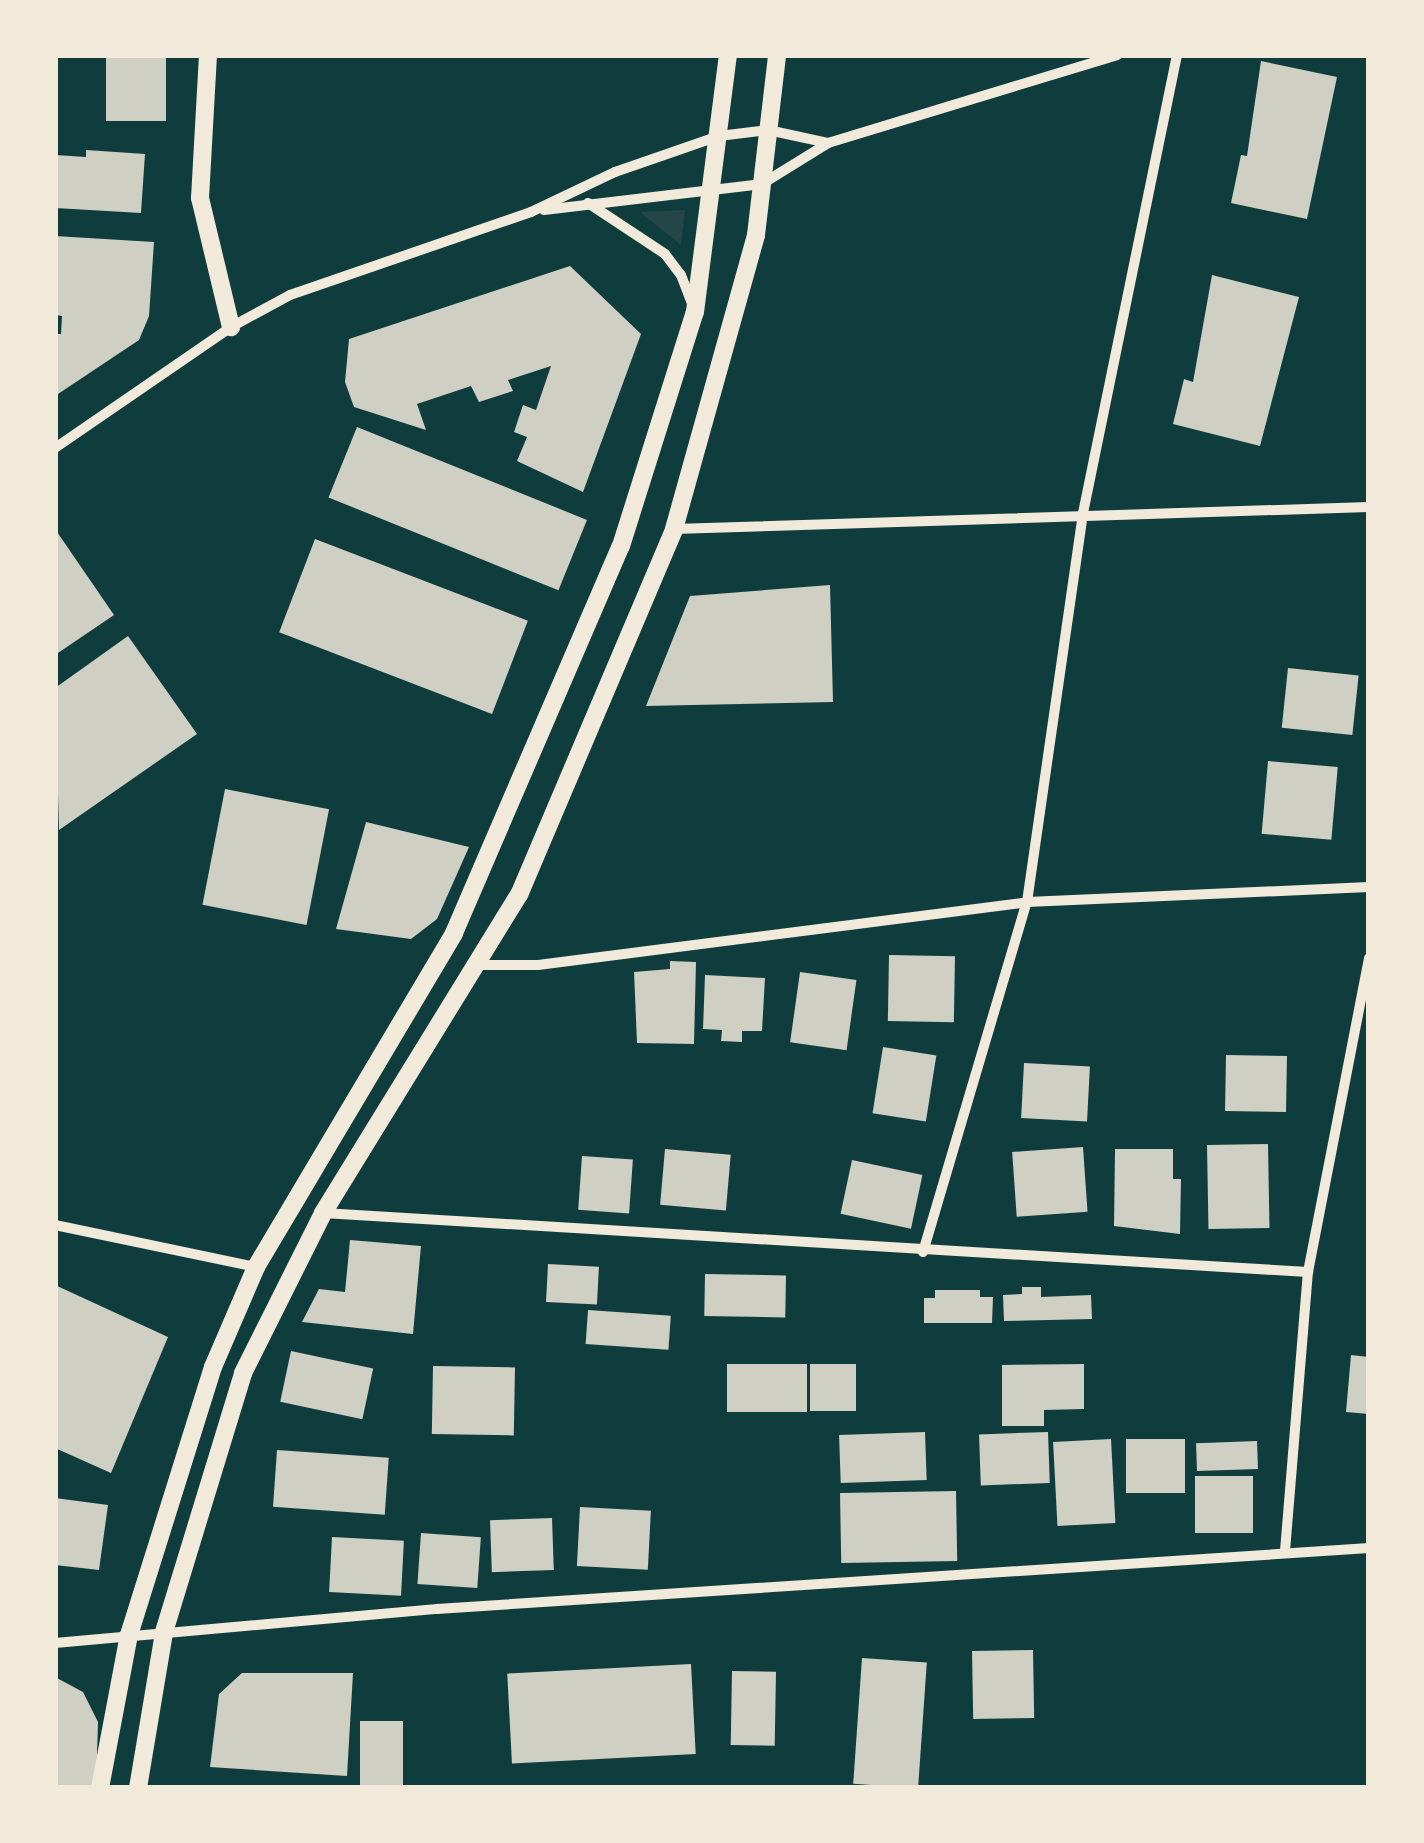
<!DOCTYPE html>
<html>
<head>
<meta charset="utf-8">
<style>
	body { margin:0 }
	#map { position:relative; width:1424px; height:1843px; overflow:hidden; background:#0f3d3e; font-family:"Alegreya Sans",sans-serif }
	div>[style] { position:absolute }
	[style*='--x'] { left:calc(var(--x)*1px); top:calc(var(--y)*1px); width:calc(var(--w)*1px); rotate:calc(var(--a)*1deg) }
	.green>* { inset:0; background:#244646 }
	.building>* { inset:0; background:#cfcfc3; transform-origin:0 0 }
	.minor>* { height:10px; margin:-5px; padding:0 5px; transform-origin:5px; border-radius:5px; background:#f1e9da }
	.tertiary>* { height:18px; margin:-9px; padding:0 9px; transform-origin:9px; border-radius:9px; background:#f1e9da }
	span { translate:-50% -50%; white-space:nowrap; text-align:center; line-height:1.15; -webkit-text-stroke:10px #f1e9da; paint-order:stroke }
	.frame { position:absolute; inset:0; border:58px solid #f1e9da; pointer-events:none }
</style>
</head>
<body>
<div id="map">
	<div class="green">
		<i style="clip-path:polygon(685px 210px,681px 245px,640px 212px)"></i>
	</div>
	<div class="building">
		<i style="left:106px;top:55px;width:60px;height:66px"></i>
		<i style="clip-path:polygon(1261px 61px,1337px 77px,1307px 219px,1231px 203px,1241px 155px,1247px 156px)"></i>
		<i style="clip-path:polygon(86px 150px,145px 154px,141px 213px,55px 208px,55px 155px,86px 157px)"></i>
		<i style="clip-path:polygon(55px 236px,154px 242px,149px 316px,139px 340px,55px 396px,55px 334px,61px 334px,62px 316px,55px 315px)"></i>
		<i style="clip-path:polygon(570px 266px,641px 334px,583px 492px,517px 461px,527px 437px,514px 432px,523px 405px,536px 410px,551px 366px,508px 380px,513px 391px,479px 402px,471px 386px,417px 404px,426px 430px,354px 407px,345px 382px,349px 339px)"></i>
		<i style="clip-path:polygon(1212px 275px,1299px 297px,1260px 446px,1173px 424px,1184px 379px,1193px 382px)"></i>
		<i style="left:357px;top:427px;width:248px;height:76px;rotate:22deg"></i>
		<i style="clip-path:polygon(55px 529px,114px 615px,55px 655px)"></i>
		<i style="left:315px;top:539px;width:228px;height:100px;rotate:21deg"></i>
		<i style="clip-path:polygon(830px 585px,833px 702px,646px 706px,690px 596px)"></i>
		<i style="clip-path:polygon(128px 636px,197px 734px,59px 830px,55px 688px)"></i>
		<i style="left:1288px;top:668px;width:71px;height:60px;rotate:6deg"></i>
		<i style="left:1268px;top:761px;width:70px;height:73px;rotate:5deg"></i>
		<i style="left:225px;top:789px;width:106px;height:118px;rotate:11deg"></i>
		<i style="clip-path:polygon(366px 822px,469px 847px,437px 919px,411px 939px,336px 929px)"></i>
		<i style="left:889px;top:955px;width:66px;height:66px;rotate:1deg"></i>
		<i style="clip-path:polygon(670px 961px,696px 962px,694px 1044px,637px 1043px,634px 972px,670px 969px)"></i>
		<i style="left:800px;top:972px;width:57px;height:71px;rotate:8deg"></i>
		<i style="clip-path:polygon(705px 975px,765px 978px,762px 1031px,742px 1031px,742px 1042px,721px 1041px,722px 1030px,703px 1029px)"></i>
		<i style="left:883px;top:1047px;width:54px;height:67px;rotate:9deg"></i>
		<i style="left:1226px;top:1055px;width:61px;height:56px;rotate:1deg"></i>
		<i style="left:1024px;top:1063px;width:66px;height:55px;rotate:3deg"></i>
		<i style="left:1268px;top:1144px;width:84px;height:61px;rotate:89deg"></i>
		<i style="left:1083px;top:1147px;width:65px;height:71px;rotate:86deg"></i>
		<i style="left:665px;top:1149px;width:66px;height:56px;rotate:5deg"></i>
		<i style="clip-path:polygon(1115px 1149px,1173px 1149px,1173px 1179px,1181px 1179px,1180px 1234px,1114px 1226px)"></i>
		<i style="left:582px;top:1156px;width:51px;height:54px;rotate:4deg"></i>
		<i style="left:852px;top:1160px;width:72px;height:55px;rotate:12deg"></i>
		<i style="clip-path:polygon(350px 1240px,421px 1246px,413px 1334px,302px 1322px,319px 1289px,345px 1292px)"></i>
		<i style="left:548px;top:1264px;width:51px;height:38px;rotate:3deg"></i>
		<i style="left:705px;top:1274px;width:81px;height:42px;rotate:1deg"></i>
		<i style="clip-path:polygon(55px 1285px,168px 1337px,111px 1473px,55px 1448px)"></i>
		<i style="clip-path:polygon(1022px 1287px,1041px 1287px,1041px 1297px,1091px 1295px,1092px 1319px,1004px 1321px,1003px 1295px,1022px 1294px)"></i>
		<i style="clip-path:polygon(935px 1290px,980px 1290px,980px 1297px,993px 1297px,992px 1323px,924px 1323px,924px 1298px,935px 1298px)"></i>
		<i style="left:588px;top:1310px;width:83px;height:34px;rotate:4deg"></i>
		<i style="left:291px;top:1351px;width:84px;height:52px;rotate:12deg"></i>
		<i style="clip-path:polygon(1351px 1355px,1369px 1357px,1369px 1414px,1346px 1412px)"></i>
		<i style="left:727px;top:1364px;width:80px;height:48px"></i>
		<i style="left:810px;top:1364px;width:46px;height:47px"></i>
		<i style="clip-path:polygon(1084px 1364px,1084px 1409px,1044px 1410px,1044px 1426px,1002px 1426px,1002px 1365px)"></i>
		<i style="left:433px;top:1366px;width:82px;height:68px;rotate:1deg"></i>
		<i style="left:925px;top:1432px;width:48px;height:86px;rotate:88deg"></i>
		<i style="left:1048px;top:1432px;width:51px;height:69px;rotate:88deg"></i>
		<i style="left:1111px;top:1439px;width:84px;height:58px;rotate:87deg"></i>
		<i style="left:1126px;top:1439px;width:59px;height:54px"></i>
		<i style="left:1257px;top:1441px;width:28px;height:61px;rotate:88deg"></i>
		<i style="left:277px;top:1450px;width:112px;height:57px;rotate:4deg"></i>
		<i style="left:1195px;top:1476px;width:58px;height:57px"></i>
		<i style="left:956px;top:1491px;width:70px;height:116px;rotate:89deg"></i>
		<i style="clip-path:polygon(55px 1498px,108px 1505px,99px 1570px,55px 1565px)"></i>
		<i style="left:580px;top:1507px;width:71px;height:59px;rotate:3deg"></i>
		<i style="left:552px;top:1518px;width:52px;height:62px;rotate:88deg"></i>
		<i style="left:421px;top:1533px;width:60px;height:51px;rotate:4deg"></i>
		<i style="left:332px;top:1537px;width:72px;height:55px;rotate:3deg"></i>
		<i style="left:1033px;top:1650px;width:68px;height:61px;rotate:89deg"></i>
		<i style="left:862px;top:1658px;width:65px;height:126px;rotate:4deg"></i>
		<i style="left:691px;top:1664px;width:90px;height:184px;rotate:87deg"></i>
		<i style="left:732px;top:1671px;width:44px;height:74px;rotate:1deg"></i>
		<i style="clip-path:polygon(242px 1673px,353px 1673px,347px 1776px,210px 1767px,219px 1694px)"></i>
		<i style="clip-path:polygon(55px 1677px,83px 1692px,98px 1722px,96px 1788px,55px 1788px)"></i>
		<i style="left:360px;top:1721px;width:43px;height:66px"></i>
	</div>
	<div class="minor">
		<i style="--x:588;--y:203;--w:92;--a:33.5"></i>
		<i style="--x:665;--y:254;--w:26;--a:53"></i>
		<i style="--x:681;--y:275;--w:33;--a:69"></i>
		<i style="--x:544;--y:210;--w:220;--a:-6.8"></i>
		<i style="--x:762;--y:184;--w:78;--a:-31.8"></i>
		<i style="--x:828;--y:143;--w:302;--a:-16.9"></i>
		<i style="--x:55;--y:448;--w:214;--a:-34.5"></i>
		<i style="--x:231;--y:327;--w:67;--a:-28.5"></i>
		<i style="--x:290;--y:295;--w:255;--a:-19"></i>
		<i style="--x:531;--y:212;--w:93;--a:-25.5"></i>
		<i style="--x:615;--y:172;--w:110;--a:-19.1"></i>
		<i style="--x:719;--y:136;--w:49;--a:-7"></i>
		<i style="--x:768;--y:130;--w:61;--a:12.2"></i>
		<i style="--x:674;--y:529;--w:695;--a:-1.81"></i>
		<i style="--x:481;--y:965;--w:57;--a:0"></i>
		<i style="--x:538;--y:965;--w:493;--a:-7.3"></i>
		<i style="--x:1027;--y:902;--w:342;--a:-2.5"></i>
		<i style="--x:323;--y:1213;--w:987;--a:3.43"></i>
		<i style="--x:55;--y:1225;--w:205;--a:11.8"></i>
		<i style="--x:923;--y:1252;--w:365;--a:-73.5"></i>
		<i style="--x:1027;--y:902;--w:393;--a:-81.8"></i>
		<i style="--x:1083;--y:513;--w:468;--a:-78.4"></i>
		<i style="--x:1285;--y:1551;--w:280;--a:-85.3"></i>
		<i style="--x:1308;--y:1272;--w:320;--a:-79"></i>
		<i style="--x:55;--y:1643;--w:384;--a:-5.1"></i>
		<i style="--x:437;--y:1609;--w:934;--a:-3.74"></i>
	</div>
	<div class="tertiary">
		<i style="--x:208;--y:55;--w:143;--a:93.2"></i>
		<i style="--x:200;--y:198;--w:133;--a:76.5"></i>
		<i style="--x:100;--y:1788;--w:156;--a:-79.3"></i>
		<i style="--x:129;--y:1635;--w:281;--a:-72.6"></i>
		<i style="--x:213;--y:1367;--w:109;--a:-66.7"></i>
		<i style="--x:256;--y:1267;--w:388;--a:-59.3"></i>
		<i style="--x:454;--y:933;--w:421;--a:-66.7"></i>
		<i style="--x:621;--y:546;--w:245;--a:-72.5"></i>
		<i style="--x:695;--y:312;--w:259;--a:-82.7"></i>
		<i style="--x:138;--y:1788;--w:158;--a:-80.5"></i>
		<i style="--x:164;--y:1632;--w:271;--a:-73"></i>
		<i style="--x:243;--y:1373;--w:179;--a:-63.4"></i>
		<i style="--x:323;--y:1213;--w:374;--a:-58.4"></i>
		<i style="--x:519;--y:895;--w:397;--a:-67"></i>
		<i style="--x:674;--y:529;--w:305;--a:-74.4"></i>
		<i style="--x:756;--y:235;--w:181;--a:-83.3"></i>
	</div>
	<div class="frame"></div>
</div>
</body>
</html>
